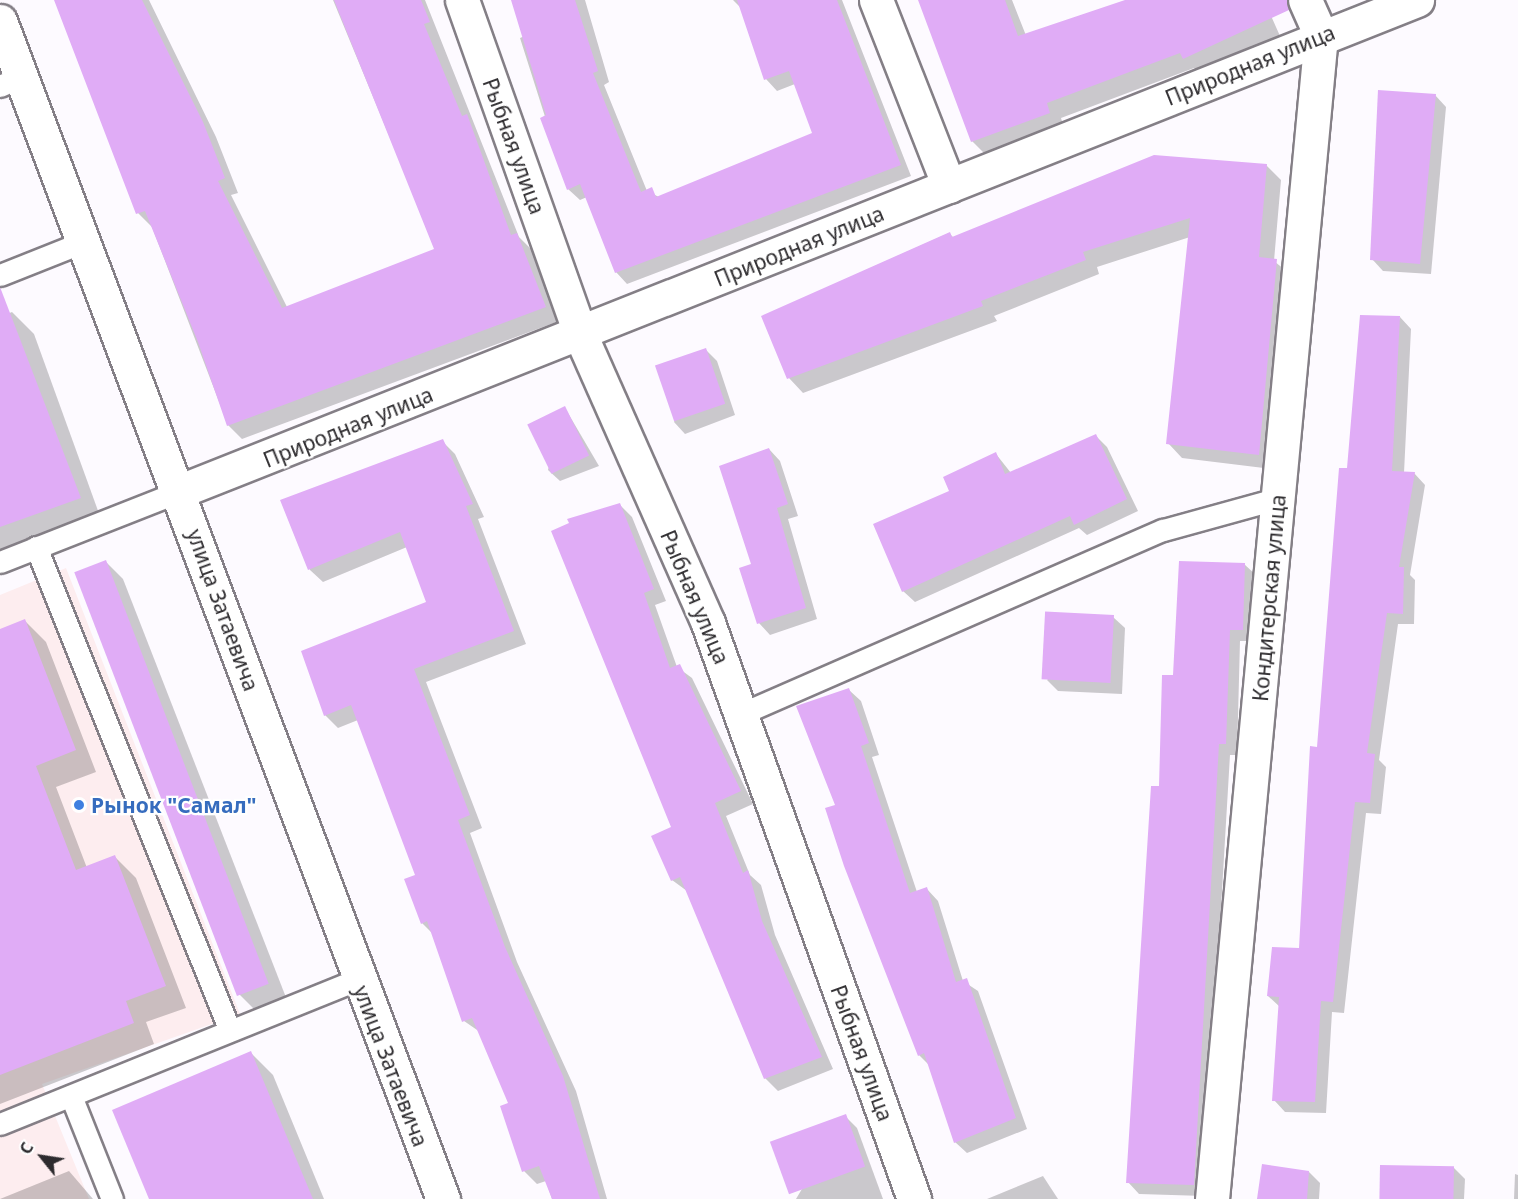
<!DOCTYPE html>
<html>
<head>
<meta charset="utf-8">
<style>
	body { margin:0 }
	#map { position:relative; width:1518px; height:1199px; overflow:hidden; background:#fdfaff; font-family:"Noto Sans",sans-serif }
	div>[style] { position:absolute }
	[style*='--x'] { left:calc(var(--x)*1px); top:calc(var(--y)*1px); width:calc(var(--w)*1px); rotate:calc(var(--a)*1deg) }
	.commercial>* { inset:0; background:#fdedef }
	.shadow>* { inset:0; background:#0003 }
	.building>* { inset:0; background:#e0acf6; transform-origin:0 0 }
	.roads { filter:drop-shadow(2px 0 #847f86) drop-shadow(-2px 0 #847f86) drop-shadow(0 2px #847f86) drop-shadow(0 -2px #847f86) }
	.lane>* { height:21px; margin:-10.5px; padding:0 10.5px; transform-origin:10.5px; border-radius:10.5px; background:#fff }
	.street>* { height:33px; margin:-16.5px; padding:0 16.5px; transform-origin:16.5px; border-radius:16.5px; background:#fff }
	.secondary>* { height:33px; margin:-16.5px; padding:0 16.5px; transform-origin:16.5px; border-radius:16.5px; background:#fff }
	.dots>* { width:16px; height:16px; translate:-50% -50%; box-sizing:border-box; border:3px solid #fff; border-radius:50% }
	span { translate:-50% -50%; white-space:nowrap; text-align:center; line-height:1.15; -webkit-text-stroke:4.5px #fff; paint-order:stroke }
	.street-label { font-size:21px; color:#2d2b2e }
	.shop-label { font-size:21px; color:#366cbe; font-weight:700 }
	.left { translate:0 -50%; text-align:left }
	.north { position:absolute; left:12px; top:1127px; width:60px; height:60px; -webkit-text-stroke:4px #fff; paint-order:stroke; rotate:300deg; font-size:16px; font-weight:700; line-height:24px; text-align:center; color:#2d2b2e }
	.north::after { content:''; display:block; margin:auto; width:21px; height:27px; background:#2d2b2e; clip-path:polygon(50% 0,100% 100%,50% 72%,0 100%) }
</style>
</head>
<body>
<div id="map">
	<div class="commercial">
		<i style="clip-path:polygon(66px 568px,240px 1014px,42px 1084px,89px 1199px,0 1199px,0 595px)"></i>
	</div>
	<div class="shadow">
		<i style="clip-path:polygon(67px 0,149px 0,216px 137px,238px 193px,231px 195px,287px 307px,436px 249px,333px 0,425px 0,519px 237px,531px 249px,559px 321px,242px 439px,228px 425px,152px 227px,138px 213px)"></i>
		<i style="clip-path:polygon(514px 0,585px 0,609px 82px,604px 85px,647px 191px,659px 197px,814px 134px,795px 84px,777px 91px,766px 79px,742px 9px,733px 0,842px 0,911px 176px,627px 284px,616px 272px,587px 197px,580px 200px,568px 189px,520px 38px,527px 35px)"></i>
		<i style="clip-path:polygon(922px 0,1012px 0,1027px 38px,1129px 0,1264px 0,1280px 36px,1199px 73px,1194px 68px,1061px 118px,1064px 128px,987px 156px,972px 141px)"></i>
		<i style="clip-path:polygon(1435px 95px,1446px 107px,1431px 274px,1383px 271px,1372px 259px)"></i>
		<i style="clip-path:polygon(1266px 165px,1281px 180px,1274px 261px,1291px 275px,1273px 469px,1182px 458px,1168px 443px,1190px 237px,1097px 267px,1099px 274px,994px 316px,997px 321px,803px 393px,789px 378px,763px 316px,949px 233px,954px 238px)"></i>
		<i style="clip-path:polygon(12px 312px,34px 334px,101px 519px,4px 555px,0 550px,0 317px)"></i>
		<i style="clip-path:polygon(1400px 317px,1411px 329px,1404px 473px,1414px 473px,1425px 485px,1410px 575px,1415px 580px,1414px 624px,1398px 624px,1379px 760px,1386px 767px,1381px 814px,1366px 813px,1344px 1013px,1332px 1012px,1326px 1113px,1285px 1112px,1274px 1100px,1280px 1007px,1268px 996px,1300px 950px,1348px 470px)"></i>
		<i style="clip-path:polygon(706px 350px,717px 361px,735px 415px,685px 434px,674px 422px)"></i>
		<i style="clip-path:polygon(565px 408px,599px 466px,560px 481px,548px 470px)"></i>
		<i style="clip-path:polygon(1096px 436px,1107px 447px,1138px 511px,1087px 535px,1079px 528px,915px 602px,903px 591px,951px 491px,996px 454px,1011px 473px)"></i>
		<i style="clip-path:polygon(442px 441px,455px 454px,484px 517px,478px 519px,526px 644px,426px 682px,482px 828px,470px 833px,517px 962px,576px 1091px,607px 1199px,552px 1199px,546px 1181px,537px 1184px,524px 1171px,510px 1104px,480px 1032px,464px 1021px,433px 934px,422px 923px,417px 876px,358px 720px,338px 728px,325px 715px,428px 603px,407px 547px,323px 582px,310px 570px,282px 500px)"></i>
		<i style="clip-path:polygon(769px 449px,780px 461px,798px 516px,788px 519px,817px 619px,770px 635px,759px 623px)"></i>
		<i style="clip-path:polygon(620px 505px,632px 517px,666px 601px,655px 605px,677px 667px,692px 678px,753px 804px,726px 816px,750px 875px,761px 885px,775px 935px,833px 1069px,778px 1091px,765px 1078px,687px 891px,672px 880px,673px 827px,553px 532px)"></i>
		<i style="clip-path:polygon(106px 562px,123px 579px,287px 1000px,257px 1012px,240px 995px)"></i>
		<i style="clip-path:polygon(1244px 564px,1256px 575px,1254px 641px,1240px 641px,1237px 755px,1230px 755px,1204px 1196px,1139px 1194px,1128px 1182px,1161px 788px)"></i>
		<i style="clip-path:polygon(1113px 617px,1125px 628px,1122px 694px,1058px 691px,1047px 680px)"></i>
		<i style="clip-path:polygon(25px 621px,46px 642px,96px 772px,56px 787px,87px 868px,115px 857px,136px 878px,186px 1008px,146px 1022px,154px 1044px,0 1104px,0 631px)"></i>
		<i style="clip-path:polygon(849px 690px,861px 701px,879px 755px,872px 757px,917px 892px,927px 889px,938px 901px,963px 981px,978px 991px,1027px 1129px,967px 1153px,955px 1142px,929px 1065px,919px 1055px,837px 806px)"></i>
		<i style="clip-path:polygon(251px 1053px,273px 1075px,324px 1199px,150px 1199px)"></i>
		<i style="clip-path:polygon(845px 1116px,857px 1128px,883px 1199px,796px 1199px)"></i>
		<i style="clip-path:polygon(1453px 1167px,1465px 1179px,1464px 1199px,1382px 1199px)"></i>
		<i style="clip-path:polygon(69px 1171px,93px 1199px,0 1199px)"></i>
		<i style="clip-path:polygon(1309px 1172px,1320px 1183px,1319px 1199px,1259px 1199px)"></i>
		<i style="clip-path:polygon(1515px 1174px,1518px 1175px,1518px 1199px,1514px 1199px)"></i>
		<i style="clip-path:polygon(1043px 1176px,1058px 1199px,987px 1199px)"></i>
	</div>
	<div class="building">
		<i style="clip-path:polygon(54px 0,142px 0,203px 122px,225px 178px,218px 181px,282px 308px,434px 249px,334px 0,421px 0,430px 22px,424px 24px,462px 116px,467px 114px,511px 235px,517px 233px,546px 307px,227px 426px,198px 342px,145px 211px,136px 214px)"></i>
		<i style="clip-path:polygon(511px 0,575px 0,598px 71px,593px 73px,641px 192px,652px 187px,656px 197px,812px 133px,789px 71px,764px 80px,737px 0,837px 0,901px 165px,615px 273px,580px 184px,567px 190px,540px 118px,546px 115px)"></i>
		<i style="clip-path:polygon(918px 0,1005px 0,1018px 36px,1125px 0,1287px 0,1289px 10px,1183px 59px,1180px 53px,1047px 103px,1050px 113px,971px 142px)"></i>
		<i style="clip-path:polygon(1378px 90px,1436px 94px,1420px 264px,1370px 260px)"></i>
		<i style="clip-path:polygon(1154px 155px,1267px 164px,1259px 257px,1277px 259px,1259px 455px,1166px 444px,1190px 218px,1083px 252px,1086px 260px,981px 301px,983px 306px,787px 379px,761px 316px,950px 232px,952px 237px)"></i>
		<i style="clip-path:polygon(0 287px,81px 498px,0 527px)"></i>
		<i style="clip-path:polygon(1360px 315px,1400px 316px,1392px 471px,1415px 472px,1399px 567px,1404px 567px,1403px 614px,1387px 613px,1367px 753px,1375px 754px,1370px 803px,1355px 802px,1333px 1002px,1321px 1001px,1315px 1102px,1272px 1101px,1279px 997px,1267px 996px,1272px 947px,1299px 948px,1310px 746px,1317px 747px,1339px 468px,1347px 468px)"></i>
		<i style="left:706px;top:348px;width:59px;height:54px;rotate:71deg"></i>
		<i style="left:565px;top:406px;width:55px;height:42px;rotate:64deg"></i>
		<i style="clip-path:polygon(1096px 434px,1127px 499px,1074px 525px,1070px 516px,902px 592px,873px 524px,949px 491px,943px 477px,996px 452px,1005px 474px)"></i>
		<i style="clip-path:polygon(443px 439px,473px 504px,466px 506px,514px 631px,414px 669px,470px 815px,458px 820px,505px 947px,563px 1076px,600px 1199px,552px 1199px,539px 1166px,522px 1172px,500px 1106px,508px 1103px,472px 1018px,462px 1022px,427px 921px,421px 924px,404px 879px,415px 875px,351px 705px,324px 716px,301px 651px,426px 602px,400px 532px,308px 570px,280px 500px)"></i>
		<i style="clip-path:polygon(769px 448px,788px 504px,777px 508px,806px 608px,757px 624px,739px 568px,751px 564px,719px 466px)"></i>
		<i style="clip-path:polygon(620px 503px,654px 589px,644px 593px,670px 668px,680px 664px,741px 791px,715px 803px,743px 873px,748px 870px,762px 921px,822px 1057px,764px 1079px,680px 877px,671px 881px,651px 836px,671px 827px,551px 531px,569px 523px,567px 519px)"></i>
		<i style="left:106px;top:560px;width:454px;height:34px;rotate:69deg"></i>
		<i style="clip-path:polygon(1179px 561px,1245px 563px,1243px 630px,1230px 630px,1226px 744px,1219px 744px,1194px 1185px,1126px 1183px,1151px 786px,1159px 786px,1162px 675px,1173px 675px)"></i>
		<i style="left:1114px;top:615px;width:68px;height:69px;rotate:93deg"></i>
		<i style="clip-path:polygon(25px 619px,76px 750px,36px 766px,76px 870px,115px 855px,166px 986px,126px 1001px,134px 1023px,0 1075px,0 629px)"></i>
		<i style="clip-path:polygon(849px 688px,869px 743px,861px 746px,910px 893px,927px 887px,956px 982px,967px 978px,1016px 1118px,954px 1143px,924px 1053px,918px 1056px,844px 866px,825px 808px,835px 805px,796px 706px)"></i>
		<i style="clip-path:polygon(251px 1051px,313px 1199px,149px 1199px,112px 1110px)"></i>
		<i style="left:846px;top:1114px;width:56px;height:81px;rotate:70deg"></i>
		<i style="clip-path:polygon(1262px 1164px,1309px 1171px,1307px 1199px,1257px 1199px)"></i>
		<i style="left:1380px;top:1165px;width:74px;height:34px;rotate:1deg"></i>
	</div>
	<div class="roads">
		<div class="lane">
			<i style="--x:0;--y:86;--w:22;--a:-24"></i>
			<i style="--x:0;--y:275;--w:89;--a:-21.7"></i>
			<i style="--x:36;--y:547;--w:521;--a:68.16"></i>
			<i style="--x:0;--y:562;--w:193;--a:-21.5"></i>
			<i style="--x:741;--y:714;--w:460;--a:-23.6"></i>
			<i style="--x:1163;--y:530;--w:120;--a:-15.4"></i>
			<i style="--x:71;--y:1096;--w:111;--a:68.3"></i>
			<i style="--x:0;--y:1124;--w:385;--a:-22"></i>
		</div>
		<div class="street">
			<i style="--x:462;--y:0;--w:354;--a:70.5"></i>
			<i style="--x:580;--y:334;--w:316;--a:66.1"></i>
			<i style="--x:708;--y:623;--w:612;--a:70.32"></i>
			<i style="--x:876;--y:0;--w:200;--a:68.6"></i>
			<i style="--x:180;--y:491;--w:1331;--a:-21.65"></i>
			<i style="--x:1212;--y:1199;--w:1168;--a:-84.65"></i>
			<i style="--x:1321;--y:36;--w:39;--a:-114"></i>
		</div>
		<div class="secondary">
			<i style="--x:0;--y:21;--w:1259;--a:69.39"></i>
		</div>
	</div>
	<div class="dots">
		<i style="left:79px;top:805px;background:#3f7fe0"></i>
	</div>
	<div class="street-label">
		<span style="left:1250px;top:65px;rotate:-22deg">Природная улица</span>
		<span style="left:514px;top:146px;rotate:70deg">Рыбная улица</span>
		<span style="left:799px;top:246px;rotate:-22deg">Природная улица</span>
		<span style="left:348px;top:427px;rotate:-22deg">Природная улица</span>
		<span style="left:695px;top:597px;rotate:67deg">Рыбная улица</span>
		<span style="left:1269px;top:598px;rotate:-85deg">Кондитерская улица</span>
		<span style="left:223px;top:610px;rotate:70deg">улица Затаевича</span>
		<span style="left:862px;top:1053px;rotate:70deg">Рыбная улица</span>
		<span style="left:391px;top:1066px;rotate:69deg">улица Затаевича</span>
	</div>
	<div class="shop-label">
		<span class="left" style="left:91px;top:805px">Рынок "Самал"</span>
	</div>
	<div class="north">С</div>
</div>
</body>
</html>
